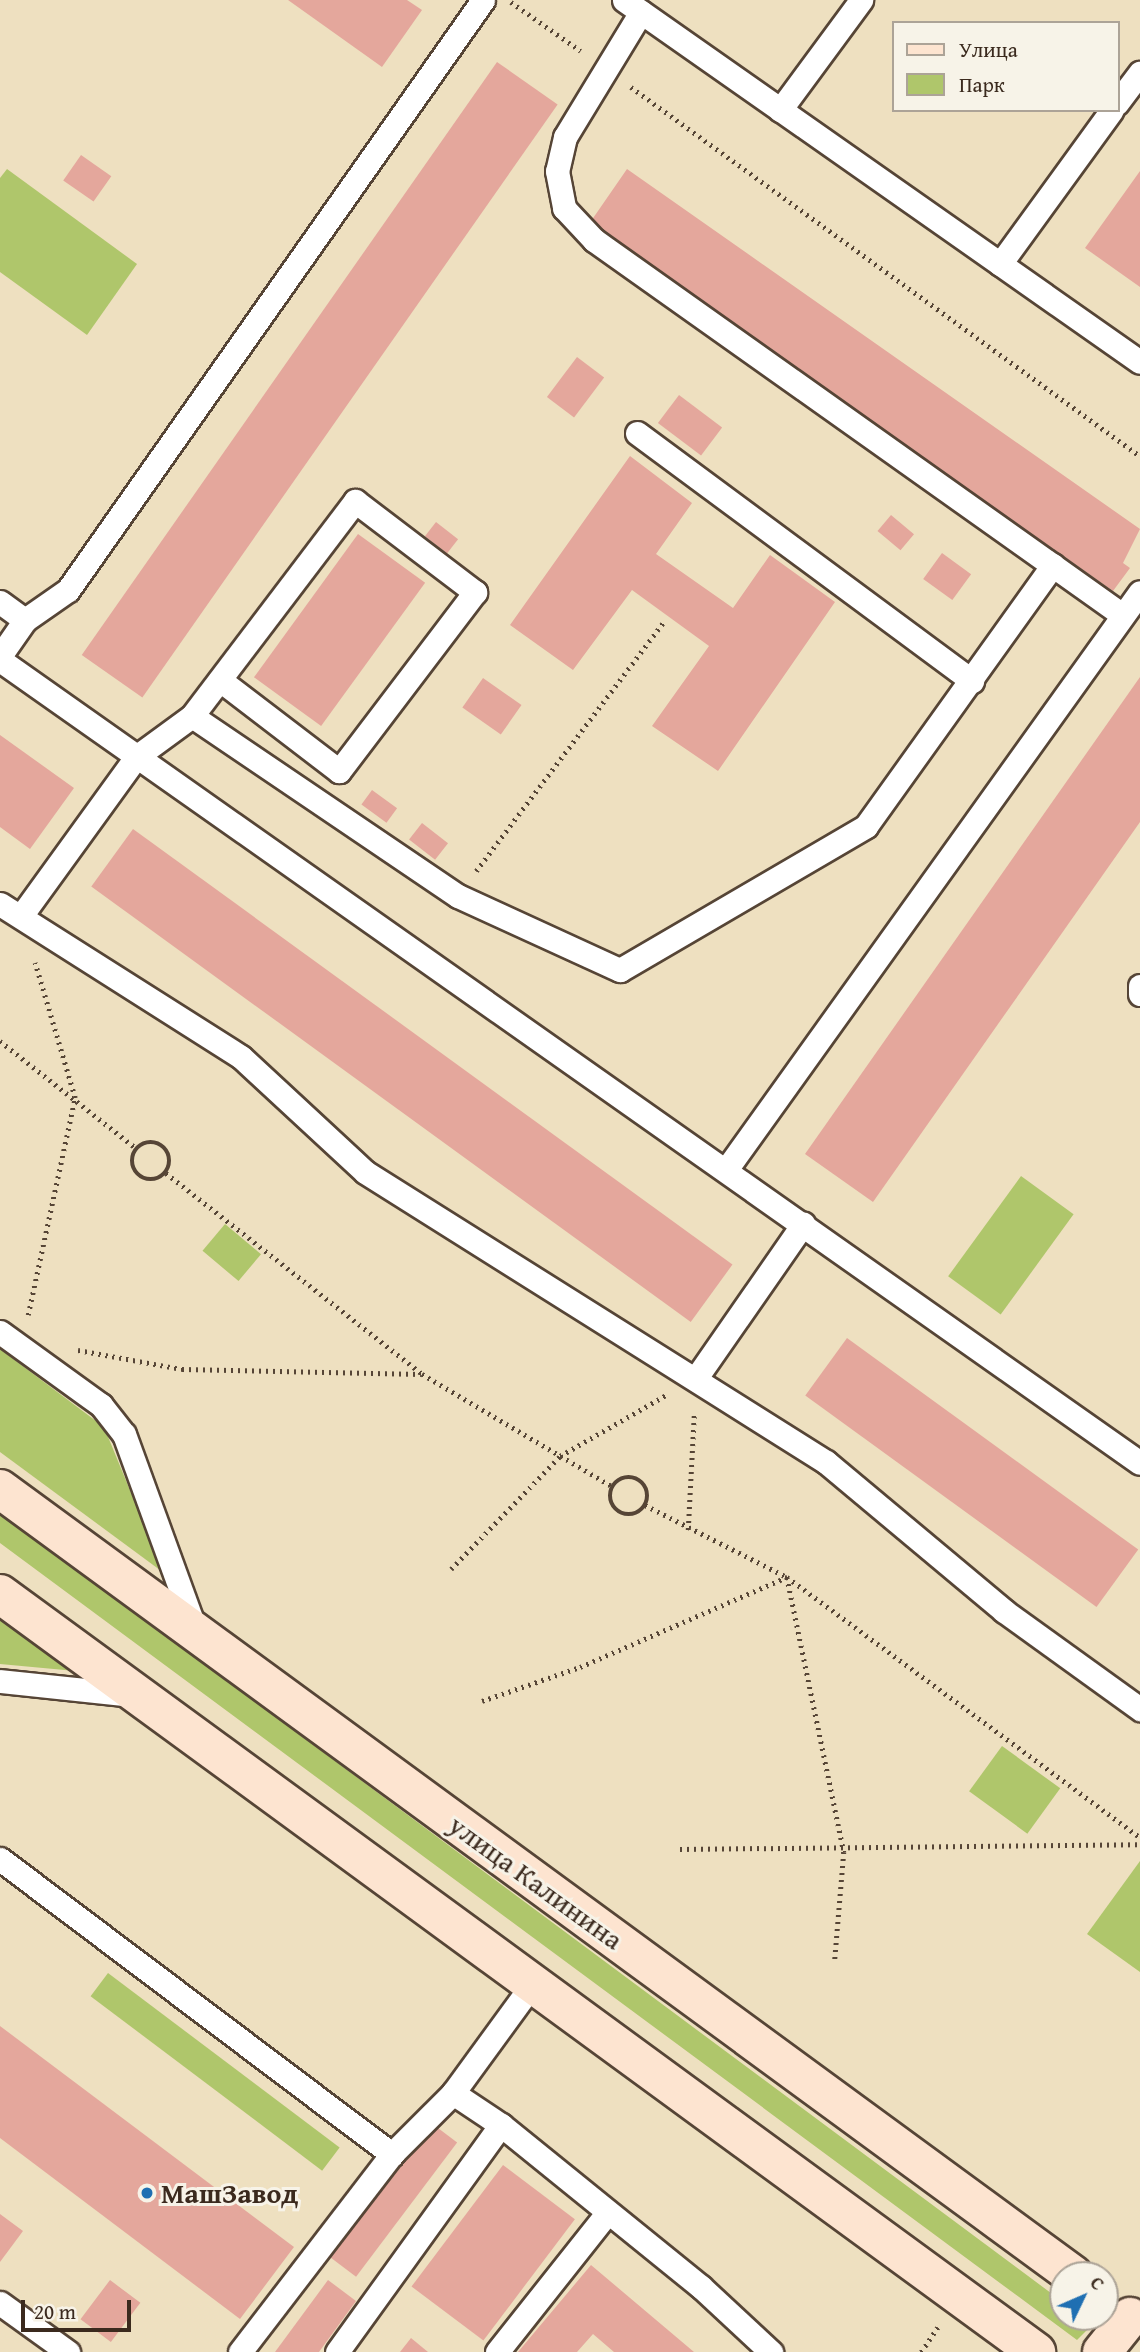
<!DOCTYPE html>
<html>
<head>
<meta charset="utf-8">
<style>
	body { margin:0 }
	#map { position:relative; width:1140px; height:2352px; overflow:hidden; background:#eee0c0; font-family:"Gentium Book Plus",serif }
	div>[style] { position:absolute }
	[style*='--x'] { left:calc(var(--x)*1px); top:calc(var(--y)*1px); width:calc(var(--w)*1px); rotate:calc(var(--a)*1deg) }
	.green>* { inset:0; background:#afc66b; transform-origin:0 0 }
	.building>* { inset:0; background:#e4a79c; transform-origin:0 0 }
	.path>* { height:4.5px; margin-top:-2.25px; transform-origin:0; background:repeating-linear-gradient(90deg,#564536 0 2px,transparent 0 7px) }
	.path>.ring { margin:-2.25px; padding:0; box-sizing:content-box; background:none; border:4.5px solid #564536; border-radius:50% }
	.roads { filter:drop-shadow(2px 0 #564536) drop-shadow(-2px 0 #564536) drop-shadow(0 2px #564536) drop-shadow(0 -2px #564536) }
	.service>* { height:23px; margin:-11.5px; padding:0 11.5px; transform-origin:11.5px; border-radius:11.5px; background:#fff }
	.secondary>* { height:38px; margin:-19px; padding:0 19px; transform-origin:19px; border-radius:19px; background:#fde4d0 }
	.dots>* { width:19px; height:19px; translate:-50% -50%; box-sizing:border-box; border:4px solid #f7f3e8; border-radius:50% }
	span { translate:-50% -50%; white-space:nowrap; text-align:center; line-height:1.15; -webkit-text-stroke:6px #f7f3e8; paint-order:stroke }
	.street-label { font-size:28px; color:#3b2a1e }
	.poi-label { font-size:28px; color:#3b2a1e; font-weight:700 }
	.left { translate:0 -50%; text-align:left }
	.legend { position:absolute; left:892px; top:21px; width:228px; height:91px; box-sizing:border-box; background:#f7f3e8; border:2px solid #aca397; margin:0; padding:9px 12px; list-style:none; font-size:21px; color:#3b2a1e }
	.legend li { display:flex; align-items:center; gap:14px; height:35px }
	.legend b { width:35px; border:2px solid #aca397 }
	.north { position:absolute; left:1049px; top:2261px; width:70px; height:70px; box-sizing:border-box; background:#f7f3e8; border:2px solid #aca397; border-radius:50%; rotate:46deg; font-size:19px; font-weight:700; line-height:28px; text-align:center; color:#3b2a1e }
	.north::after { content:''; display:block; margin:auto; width:24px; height:32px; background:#1f6fb2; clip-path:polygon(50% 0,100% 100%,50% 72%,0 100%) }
	.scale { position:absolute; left:21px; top:2300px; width:110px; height:32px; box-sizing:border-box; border:4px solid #3b2a1e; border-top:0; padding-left:9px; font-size:21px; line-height:24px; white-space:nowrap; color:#3b2a1e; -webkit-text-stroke:5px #f7f3e8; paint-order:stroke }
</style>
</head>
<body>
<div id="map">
	<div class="green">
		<i style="clip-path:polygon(7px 169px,137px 264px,87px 335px,0 272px,0 178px)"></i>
		<i style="left:1021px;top:1176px;width:65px;height:124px;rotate:36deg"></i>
		<i style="left:225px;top:1224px;width:47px;height:35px;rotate:40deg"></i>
		<i style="clip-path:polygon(0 1349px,104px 1427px,164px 1573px,0 1452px)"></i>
		<i style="clip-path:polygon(0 1512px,1063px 2302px,1063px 2317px,1093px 2324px,1077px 2340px,0 1543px)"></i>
		<i style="clip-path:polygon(0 1610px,86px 1672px,0 1664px)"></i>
		<i style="left:1002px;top:1746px;width:72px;height:56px;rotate:36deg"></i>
		<i style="clip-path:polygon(1140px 1861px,1140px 1972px,1087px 1934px)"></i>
		<i style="left:108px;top:1973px;width:290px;height:29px;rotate:37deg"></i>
	</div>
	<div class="building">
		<i style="clip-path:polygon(288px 0,407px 0,422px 10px,382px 67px)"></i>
		<i style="left:497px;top:62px;width:74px;height:724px;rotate:35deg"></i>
		<i style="left:81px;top:155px;width:37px;height:31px;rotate:35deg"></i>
		<i style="clip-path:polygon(627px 169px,1140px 529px,1123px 563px,1130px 568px,1113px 591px,589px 224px)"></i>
		<i style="clip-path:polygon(1140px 171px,1140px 287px,1085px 248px)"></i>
		<i style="left:577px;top:357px;width:34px;height:50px;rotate:37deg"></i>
		<i style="left:679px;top:395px;width:54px;height:35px;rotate:37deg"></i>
		<i style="clip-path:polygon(630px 456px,692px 503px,656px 554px,733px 608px,770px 555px,835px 602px,718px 771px,652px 726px,709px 646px,632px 590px,573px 670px,510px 625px)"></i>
		<i style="left:891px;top:515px;width:30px;height:21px;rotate:40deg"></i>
		<i style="left:436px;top:522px;width:28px;height:18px;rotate:38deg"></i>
		<i style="left:358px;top:534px;width:83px;height:177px;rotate:36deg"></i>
		<i style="left:942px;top:553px;width:36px;height:32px;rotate:36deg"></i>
		<i style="clip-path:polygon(1140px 677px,1140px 822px,873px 1202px,805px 1154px)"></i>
		<i style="left:483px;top:678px;width:47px;height:36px;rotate:35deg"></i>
		<i style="clip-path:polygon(0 735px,74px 788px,30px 849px,0 827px)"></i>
		<i style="left:372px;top:790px;width:31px;height:18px;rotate:36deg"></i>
		<i style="left:422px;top:823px;width:33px;height:21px;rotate:38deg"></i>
		<i style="left:133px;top:829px;width:741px;height:71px;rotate:36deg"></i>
		<i style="left:847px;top:1338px;width:360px;height:71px;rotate:36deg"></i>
		<i style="clip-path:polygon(0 2026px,294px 2247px,240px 2319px,0 2138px)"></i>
		<i style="left:430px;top:2122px;width:34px;height:168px;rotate:37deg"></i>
		<i style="left:503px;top:2165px;width:90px;height:152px;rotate:37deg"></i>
		<i style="clip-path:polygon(0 2214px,23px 2231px,0 2262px)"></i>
		<i style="clip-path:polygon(591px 2265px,694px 2352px,614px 2352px,593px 2334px,577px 2352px,518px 2352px)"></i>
		<i style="left:110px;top:2280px;width:38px;height:49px;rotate:37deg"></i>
		<i style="clip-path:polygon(328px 2280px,356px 2301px,319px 2352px,275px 2352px)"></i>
		<i style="clip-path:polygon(411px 2338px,428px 2352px,400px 2352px)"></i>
	</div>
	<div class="path">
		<i style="--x:511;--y:2;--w:85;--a:35"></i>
		<i style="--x:631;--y:87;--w:629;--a:35.94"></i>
		<i style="--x:476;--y:871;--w:311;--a:-53"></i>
		<i style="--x:0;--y:1041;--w:173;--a:38.2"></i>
		<i class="ring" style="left:132px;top:1142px;width:33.5px;height:33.5px"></i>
		<i style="--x:166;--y:1173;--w:325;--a:38.1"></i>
		<i style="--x:422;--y:1374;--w:222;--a:30.6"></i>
		<i style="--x:28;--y:1315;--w:222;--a:-77.8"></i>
		<i style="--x:75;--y:1098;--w:141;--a:-106.5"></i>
		<i style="--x:78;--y:1350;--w:106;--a:10.4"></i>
		<i style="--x:182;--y:1369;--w:239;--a:1.2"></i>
		<i class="ring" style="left:610px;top:1477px;width:33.5px;height:33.5px"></i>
		<i style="--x:645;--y:1505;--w:159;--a:26.9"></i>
		<i style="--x:787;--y:1577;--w:438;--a:36.4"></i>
		<i style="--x:688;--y:1530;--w:115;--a:-87"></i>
		<i style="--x:451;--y:1569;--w:157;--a:-46"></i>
		<i style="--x:560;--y:1456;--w:122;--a:-29.9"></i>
		<i style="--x:482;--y:1701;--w:104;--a:-19.1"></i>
		<i style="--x:580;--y:1667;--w:226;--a:-23.5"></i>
		<i style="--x:787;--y:1577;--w:281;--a:78.3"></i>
		<i style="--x:844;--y:1852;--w:108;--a:94.8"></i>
		<i style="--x:680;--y:1849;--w:460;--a:-0.6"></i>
		<i style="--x:921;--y:2352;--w:30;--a:-56"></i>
	</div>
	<div class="roads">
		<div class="service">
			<i style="--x:624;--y:0;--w:630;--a:35.05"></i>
			<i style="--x:641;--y:12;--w:146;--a:121.3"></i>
			<i style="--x:565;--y:137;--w:35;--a:103"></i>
			<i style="--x:557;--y:171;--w:38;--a:79"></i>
			<i style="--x:564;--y:208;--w:44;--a:46.8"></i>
			<i style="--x:594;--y:240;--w:646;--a:35.36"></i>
			<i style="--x:1117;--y:103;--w:38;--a:-53"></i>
			<i style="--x:780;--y:110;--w:137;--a:-53.6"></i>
			<i style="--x:1000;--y:264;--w:190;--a:-54"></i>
			<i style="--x:637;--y:433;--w:417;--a:36.5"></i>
			<i style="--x:0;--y:602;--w:31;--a:36"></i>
			<i style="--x:0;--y:656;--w:44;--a:-55.2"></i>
			<i style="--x:25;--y:620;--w:52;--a:-34.9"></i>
			<i style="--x:68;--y:590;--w:721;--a:-54.88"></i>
			<i style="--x:0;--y:660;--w:1394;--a:35.16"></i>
			<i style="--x:192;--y:716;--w:270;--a:-52.8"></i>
			<i style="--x:355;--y:501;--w:151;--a:37.2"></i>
			<i style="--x:475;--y:592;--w:225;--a:127.2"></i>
			<i style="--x:339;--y:771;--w:150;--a:-142.6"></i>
			<i style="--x:0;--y:904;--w:285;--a:32.4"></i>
			<i style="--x:241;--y:1057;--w:169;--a:42.8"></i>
			<i style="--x:365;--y:1172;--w:545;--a:32.17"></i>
			<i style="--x:826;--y:1462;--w:232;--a:39.9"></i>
			<i style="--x:1004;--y:1611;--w:168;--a:35.8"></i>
			<i style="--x:21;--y:916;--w:196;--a:-54.1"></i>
			<i style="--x:136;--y:757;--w:69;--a:-36.2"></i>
			<i style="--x:192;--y:716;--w:321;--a:34.1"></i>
			<i style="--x:458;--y:896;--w:178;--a:24.6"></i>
			<i style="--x:620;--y:970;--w:285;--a:-30.3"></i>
			<i style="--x:866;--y:826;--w:321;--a:-54.4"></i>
			<i style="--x:1140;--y:986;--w:8;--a:90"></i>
			<i style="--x:728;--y:1167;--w:707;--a:-54.38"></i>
			<i style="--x:0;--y:1332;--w:125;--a:35.9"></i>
			<i style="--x:101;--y:1405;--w:37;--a:52"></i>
			<i style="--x:124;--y:1434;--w:208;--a:70"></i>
			<i style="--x:696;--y:1378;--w:188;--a:-55.2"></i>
			<i style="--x:0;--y:1681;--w:134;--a:6"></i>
			<i style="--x:0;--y:1859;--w:491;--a:37"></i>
			<i style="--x:453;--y:2093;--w:58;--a:33.7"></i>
			<i style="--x:501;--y:2125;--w:257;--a:39"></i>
			<i style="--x:701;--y:2287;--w:96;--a:42.9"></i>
			<i style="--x:0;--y:2303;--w:84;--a:35.8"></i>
			<i style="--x:240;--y:2352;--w:250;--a:-52.5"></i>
			<i style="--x:392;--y:2154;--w:86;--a:-45"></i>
			<i style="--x:453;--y:2093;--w:137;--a:-53.9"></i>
			<i style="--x:337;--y:2352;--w:280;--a:-54.2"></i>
			<i style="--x:497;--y:2352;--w:177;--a:-51.6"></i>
		</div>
		<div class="secondary">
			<i style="--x:0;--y:1489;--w:1330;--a:36.22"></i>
			<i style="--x:0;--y:1594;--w:1284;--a:36.19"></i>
			<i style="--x:1102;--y:2352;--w:45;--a:-51.3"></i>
		</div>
	</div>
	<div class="dots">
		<i style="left:147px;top:2193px;background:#1f6fb2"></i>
	</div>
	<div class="street-label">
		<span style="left:536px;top:1882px;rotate:36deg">улица Калинина</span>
	</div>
	<div class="poi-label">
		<span class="left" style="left:161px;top:2193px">МашЗавод</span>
	</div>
	<ul class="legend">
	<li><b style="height:9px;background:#fde4d0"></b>Улица</li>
	<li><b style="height:19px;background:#afc66b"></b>Парк</li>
	</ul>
	<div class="north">С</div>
	<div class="scale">20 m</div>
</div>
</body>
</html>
